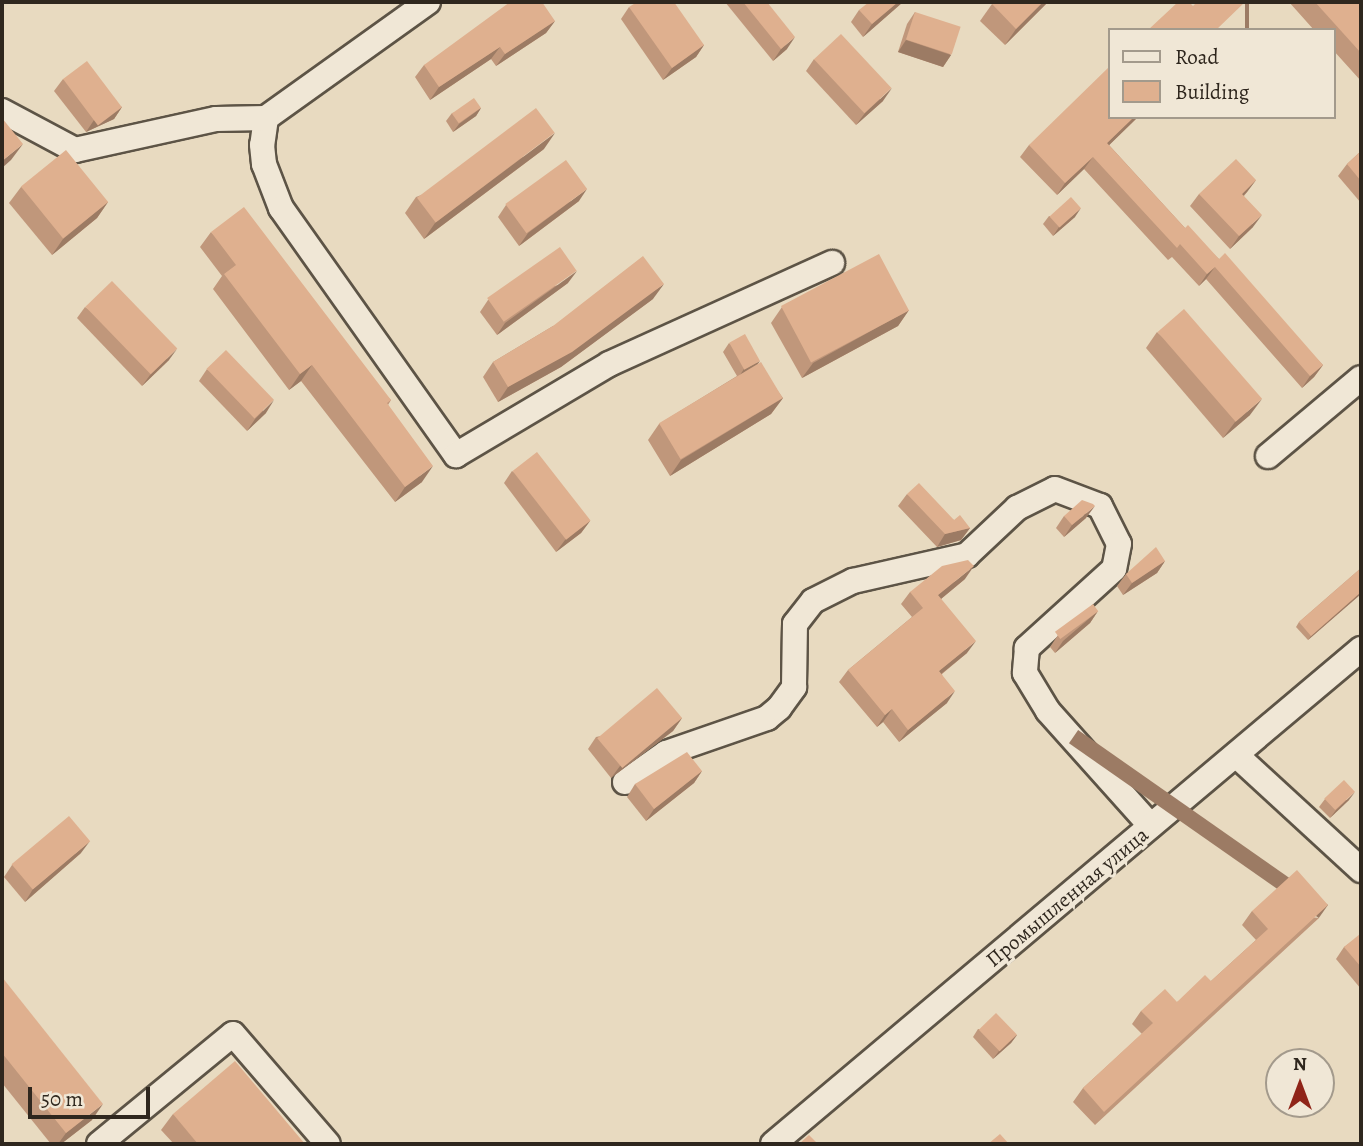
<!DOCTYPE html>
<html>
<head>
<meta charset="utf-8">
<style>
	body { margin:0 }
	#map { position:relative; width:1363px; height:1146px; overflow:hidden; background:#e8dac0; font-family:Alegreya,serif }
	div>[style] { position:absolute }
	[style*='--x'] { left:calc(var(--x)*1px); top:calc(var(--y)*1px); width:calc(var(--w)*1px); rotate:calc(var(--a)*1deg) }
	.roads { filter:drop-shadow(2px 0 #5d5446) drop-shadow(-2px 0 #5d5446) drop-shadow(0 2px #5d5446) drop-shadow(0 -2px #5d5446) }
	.minor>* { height:24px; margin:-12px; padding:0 12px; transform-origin:12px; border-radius:12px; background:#f0e7d6 }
	.wall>* { inset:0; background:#c0977b }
	.shaded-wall>* { inset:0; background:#9c7b64; transform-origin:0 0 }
	.building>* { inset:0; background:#dfb08f; transform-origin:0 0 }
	span { translate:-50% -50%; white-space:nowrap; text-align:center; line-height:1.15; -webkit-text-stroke:6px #f0e7d6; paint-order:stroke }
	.street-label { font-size:21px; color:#2f271e }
	.frame { position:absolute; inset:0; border:4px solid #2f271e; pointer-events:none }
	.legend { position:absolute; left:1108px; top:28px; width:228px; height:91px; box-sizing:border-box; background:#f0e7d6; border:2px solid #a39a8c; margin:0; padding:9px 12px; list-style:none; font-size:21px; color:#2f271e }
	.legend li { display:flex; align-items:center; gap:14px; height:35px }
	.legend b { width:35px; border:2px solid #a39a8c }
	.north { position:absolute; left:1265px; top:1048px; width:70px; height:70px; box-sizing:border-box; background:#f0e7d6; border:2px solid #a39a8c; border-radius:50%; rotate:0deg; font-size:19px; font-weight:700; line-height:28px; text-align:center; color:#2f271e }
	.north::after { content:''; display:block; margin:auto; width:24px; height:32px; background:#8f2418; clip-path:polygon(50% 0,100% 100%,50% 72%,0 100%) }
	.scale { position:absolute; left:28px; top:1087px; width:122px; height:32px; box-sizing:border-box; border:4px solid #2f271e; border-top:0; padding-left:9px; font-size:21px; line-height:24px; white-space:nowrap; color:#2f271e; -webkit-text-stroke:5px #f0e7d6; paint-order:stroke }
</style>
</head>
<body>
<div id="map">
	<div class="roads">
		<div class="minor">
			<i style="--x:428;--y:2;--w:199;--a:144.4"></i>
			<i style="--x:266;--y:118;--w:27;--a:98"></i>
			<i style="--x:262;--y:145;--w:19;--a:84"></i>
			<i style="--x:264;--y:164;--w:47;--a:68.9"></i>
			<i style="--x:281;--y:208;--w:303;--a:54.7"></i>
			<i style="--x:456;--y:455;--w:178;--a:-30.7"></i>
			<i style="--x:609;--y:364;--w:245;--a:-24.4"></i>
			<i style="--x:2;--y:111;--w:83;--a:28.1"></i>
			<i style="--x:75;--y:150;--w:144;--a:-12.4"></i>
			<i style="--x:216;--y:119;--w:50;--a:-1.1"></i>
			<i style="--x:1268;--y:456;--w:121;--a:-40"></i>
			<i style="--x:1236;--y:755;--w:170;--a:42.6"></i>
			<i style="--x:625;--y:782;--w:50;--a:-35.3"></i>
			<i style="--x:666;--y:753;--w:107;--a:-19.1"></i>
			<i style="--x:767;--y:718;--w:16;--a:-40"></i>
			<i style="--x:779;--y:708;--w:26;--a:-54"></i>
			<i style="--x:794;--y:687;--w:63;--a:-89.1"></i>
			<i style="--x:795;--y:624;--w:29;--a:-52"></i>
			<i style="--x:813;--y:601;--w:45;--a:-26.6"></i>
			<i style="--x:853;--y:581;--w:117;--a:-12.8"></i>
			<i style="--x:967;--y:555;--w:69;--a:-43.2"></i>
			<i style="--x:1017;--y:508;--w:42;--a:-26.6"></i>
			<i style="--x:1055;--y:489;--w:48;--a:20.7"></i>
			<i style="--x:1100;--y:506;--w:42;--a:63.4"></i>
			<i style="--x:1119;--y:544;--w:25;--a:101"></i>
			<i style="--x:1114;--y:569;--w:118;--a:137.8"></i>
			<i style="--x:1027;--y:648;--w:25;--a:95"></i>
			<i style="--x:1025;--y:673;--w:44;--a:58.8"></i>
			<i style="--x:1048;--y:711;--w:154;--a:48.2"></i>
			<i style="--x:99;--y:1144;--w:173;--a:-39.4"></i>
			<i style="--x:233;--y:1034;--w:145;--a:49.2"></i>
			<i style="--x:773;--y:1144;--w:769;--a:-40.09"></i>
		</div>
	</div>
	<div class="wall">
		<i style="clip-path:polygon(725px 2px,767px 2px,787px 49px,773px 61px)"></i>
		<i style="clip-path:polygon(903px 2px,863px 37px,851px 22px,859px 10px)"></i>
		<i style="clip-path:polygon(1048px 2px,1005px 45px,980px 21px,992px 4px)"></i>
		<i style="clip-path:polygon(1289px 2px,1361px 2px,1361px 81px,1333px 50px,1333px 30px,1314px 30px)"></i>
		<i style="clip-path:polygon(629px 7px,704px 45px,696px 57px,663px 80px,621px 19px)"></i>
		<i style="clip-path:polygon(915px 12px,951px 55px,943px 67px,898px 52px,907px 24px)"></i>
		<i style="clip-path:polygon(555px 21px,546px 33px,496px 66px,491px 59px,430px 100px,415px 77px,424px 65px)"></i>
		<i style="clip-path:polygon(814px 59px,883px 101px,856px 125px,806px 71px)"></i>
		<i style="clip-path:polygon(63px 79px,122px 107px,114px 119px,86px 132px,54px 91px)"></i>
		<i style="clip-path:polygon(481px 108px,476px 116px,453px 132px,446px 121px,452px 113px)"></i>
		<i style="clip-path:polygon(1109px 117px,1138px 117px,1109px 145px,1185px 228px,1219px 259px,1323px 365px,1314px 377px,1302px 388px,1206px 279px,1199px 286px,1172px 257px,1168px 260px,1084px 169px,1057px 195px,1020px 157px,1029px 145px)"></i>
		<i style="clip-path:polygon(544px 149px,424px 239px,405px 213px,416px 197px)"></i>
		<i style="clip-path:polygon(1361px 151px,1361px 203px,1338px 176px,1347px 164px)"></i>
		<i style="clip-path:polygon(1256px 180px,1244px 196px,1253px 227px,1230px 249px,1190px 206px,1199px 194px)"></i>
		<i style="clip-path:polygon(21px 187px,108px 202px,97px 218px,52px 255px,9px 203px)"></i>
		<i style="clip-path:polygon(579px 201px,519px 246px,498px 217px,506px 205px)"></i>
		<i style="clip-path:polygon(1049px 216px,1075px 217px,1053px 236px,1043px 224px)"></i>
		<i style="clip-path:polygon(211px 232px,391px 400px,388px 405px,422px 482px,395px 502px,301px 381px,289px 390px,213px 289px,222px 276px,200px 247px)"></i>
		<i style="clip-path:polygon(568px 283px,497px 335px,480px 312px,488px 300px)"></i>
		<i style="clip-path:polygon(653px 299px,561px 367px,498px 402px,483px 377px,493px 362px,553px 326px)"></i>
		<i style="clip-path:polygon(85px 307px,169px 360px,142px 386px,77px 318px)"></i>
		<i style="clip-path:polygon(782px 307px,909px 310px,898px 326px,802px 378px,771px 323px)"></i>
		<i style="clip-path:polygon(1157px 332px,1250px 415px,1223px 438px,1146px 348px)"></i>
		<i style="clip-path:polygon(729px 343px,758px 364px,783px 398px,771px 414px,670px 476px,648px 440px,659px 424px,737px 376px,723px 352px)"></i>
		<i style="clip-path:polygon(207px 369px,266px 413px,247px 431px,199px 381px)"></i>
		<i style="clip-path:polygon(512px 471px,590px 521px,581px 533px,556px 552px,504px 483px)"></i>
		<i style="clip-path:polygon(907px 494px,954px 520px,970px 528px,961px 540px,937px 547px,898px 506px)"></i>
		<i style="clip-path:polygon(1064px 516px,1086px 518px,1064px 537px,1056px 528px)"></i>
		<i style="clip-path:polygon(1165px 561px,1157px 573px,1123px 595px,1117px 586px,1126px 574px)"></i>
		<i style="clip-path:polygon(1361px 568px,1361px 594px,1308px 640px,1296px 627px,1299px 622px)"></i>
		<i style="clip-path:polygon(965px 579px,941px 599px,967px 653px,942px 674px,947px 703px,899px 742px,883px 722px,877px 727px,839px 682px,848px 670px,912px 617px,901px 604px,910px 592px)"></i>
		<i style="clip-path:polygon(1098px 611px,1090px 623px,1055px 653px,1050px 647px,1058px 635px)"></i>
		<i style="clip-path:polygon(682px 718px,673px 731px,611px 778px,588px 749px,596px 737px)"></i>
		<i style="clip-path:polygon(702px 771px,694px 783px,646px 821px,627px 797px,635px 784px)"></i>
		<i style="clip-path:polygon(1325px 799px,1349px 800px,1330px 818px,1319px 807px)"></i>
		<i style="clip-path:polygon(81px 853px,25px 902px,4px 877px,12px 865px)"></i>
		<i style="clip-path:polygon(1252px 911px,1319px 918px,1095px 1125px,1073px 1102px,1083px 1088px,1142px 1034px,1132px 1024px,1141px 1011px,1177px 1002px,1211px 981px,1256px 940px,1242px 925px)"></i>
		<i style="clip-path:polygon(1361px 935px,1361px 989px,1336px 959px,1344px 947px)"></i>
		<i style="clip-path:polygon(2px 977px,92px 1120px,61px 1144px,51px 1144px,2px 1083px)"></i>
		<i style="clip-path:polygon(978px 1029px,1017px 1035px,1011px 1043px,993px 1059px,973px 1037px)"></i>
		<i style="clip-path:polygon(173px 1114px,305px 1144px,174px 1144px,161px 1130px)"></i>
	</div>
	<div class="shaded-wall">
		<i style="clip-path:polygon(898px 2px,903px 2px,863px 37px,872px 24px)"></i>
		<i style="clip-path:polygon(1043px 2px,1048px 2px,1005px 45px,1016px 29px)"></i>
		<i style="left:1245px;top:2px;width:4px;height:40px"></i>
		<i style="clip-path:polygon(555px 21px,546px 33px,496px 66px,505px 54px)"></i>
		<i style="clip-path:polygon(795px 37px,787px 49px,773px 61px,781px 49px)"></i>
		<i style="clip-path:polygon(906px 40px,951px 55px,943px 67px,898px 52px)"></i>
		<i style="clip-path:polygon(704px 45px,696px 57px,663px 80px,672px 68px)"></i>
		<i style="clip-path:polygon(500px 47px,491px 59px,430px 100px,439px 87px)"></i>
		<i style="clip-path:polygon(892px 88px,883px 101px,856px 125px,865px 113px)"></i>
		<i style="clip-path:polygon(122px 107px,114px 119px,86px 132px,94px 120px)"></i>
		<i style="clip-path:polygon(481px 108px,476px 116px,453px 132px,459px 124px)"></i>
		<i style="clip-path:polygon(1134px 117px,1138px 117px,1098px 156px,1107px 143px)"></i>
		<i style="clip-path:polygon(555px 133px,544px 149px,424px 239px,435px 223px)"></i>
		<i style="clip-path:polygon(23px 144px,11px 160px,2px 168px,2px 161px)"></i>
		<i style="clip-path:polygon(1093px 157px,1084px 169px,1057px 195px,1065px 183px)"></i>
		<i style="clip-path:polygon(1256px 180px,1247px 192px,1233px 206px,1242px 194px)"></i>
		<i style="clip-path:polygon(587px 189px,579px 201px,519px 246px,528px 233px)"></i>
		<i style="clip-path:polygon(108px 202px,97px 218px,52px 255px,63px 239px)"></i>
		<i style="clip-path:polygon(1081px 208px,1075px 217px,1053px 236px,1059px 227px)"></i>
		<i style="clip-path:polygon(1262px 215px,1253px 227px,1230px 249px,1239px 236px)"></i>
		<i style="clip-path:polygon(1215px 267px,1206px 279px,1199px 286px,1207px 274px)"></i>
		<i style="clip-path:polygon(577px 271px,568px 283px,497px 335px,505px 323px)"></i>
		<i style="clip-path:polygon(664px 284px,653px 299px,561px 367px,498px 402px,508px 387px)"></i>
		<i style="clip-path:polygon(909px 310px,898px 326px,802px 378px,813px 363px)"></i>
		<i style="clip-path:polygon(177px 349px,169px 360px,142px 386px,150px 375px)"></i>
		<i style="clip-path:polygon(760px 361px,754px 369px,738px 378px,744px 369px)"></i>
		<i style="clip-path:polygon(312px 365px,301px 381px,289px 390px,300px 374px)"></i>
		<i style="clip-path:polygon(1323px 365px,1314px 377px,1302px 388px,1310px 376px)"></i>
		<i style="clip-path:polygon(783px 398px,771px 414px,670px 476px,681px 460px)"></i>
		<i style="clip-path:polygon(1262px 399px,1250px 415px,1223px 438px,1235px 422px)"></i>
		<i style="clip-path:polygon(274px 400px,266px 413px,247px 431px,255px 419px)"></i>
		<i style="clip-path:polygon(433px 466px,422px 482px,395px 502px,405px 487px)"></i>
		<i style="clip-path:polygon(1095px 506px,1086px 518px,1064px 537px,1072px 525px)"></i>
		<i style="clip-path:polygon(590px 521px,581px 533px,556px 552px,565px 540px)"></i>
		<i style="clip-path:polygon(970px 528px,961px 540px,937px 547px,945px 534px)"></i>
		<i style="clip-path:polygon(1165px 561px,1157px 573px,1123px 595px,1132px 583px)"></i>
		<i style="clip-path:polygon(974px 566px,965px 579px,930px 608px,938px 595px)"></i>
		<i style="clip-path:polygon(1361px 592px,1361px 594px,1308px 640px,1311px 636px)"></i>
		<i style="clip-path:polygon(1098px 611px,1090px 623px,1055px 653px,1063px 641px)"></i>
		<i style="clip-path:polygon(976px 641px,967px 653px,930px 683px,939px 671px)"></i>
		<i style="clip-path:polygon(955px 691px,947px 703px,899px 742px,908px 730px)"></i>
		<i style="clip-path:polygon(892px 709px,883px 722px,877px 727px,885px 715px)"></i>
		<i style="clip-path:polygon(682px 718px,673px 731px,611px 778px,620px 766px)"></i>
		<i style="clip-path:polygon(702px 771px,694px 783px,646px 821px,654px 809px)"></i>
		<i style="clip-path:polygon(1355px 792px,1349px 800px,1330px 818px,1336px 810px)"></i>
		<i style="clip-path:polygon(90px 841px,81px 853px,25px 902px,33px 889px)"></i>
		<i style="left:1328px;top:905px;width:16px;height:305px;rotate:125deg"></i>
		<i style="clip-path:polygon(1017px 1035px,1011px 1043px,993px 1059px,999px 1051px)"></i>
		<i style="clip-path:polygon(103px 1104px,92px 1120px,61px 1144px,58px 1144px,66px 1133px)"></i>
	</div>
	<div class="building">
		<i style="clip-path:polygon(510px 2px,542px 2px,555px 21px,505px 54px,500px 47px,439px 87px,424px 65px)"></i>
		<i style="clip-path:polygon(637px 2px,674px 2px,704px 45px,672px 68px,629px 7px)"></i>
		<i style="clip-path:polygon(743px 2px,767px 2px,795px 37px,781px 49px)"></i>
		<i style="clip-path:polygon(869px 2px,898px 2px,872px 24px,859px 10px)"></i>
		<i style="clip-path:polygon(994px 2px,1043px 2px,1016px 29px,992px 4px)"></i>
		<i style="clip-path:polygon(1178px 2px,1189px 2px,1193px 6px,1197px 2px,1245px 2px,1216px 30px,1148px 30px)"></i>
		<i style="clip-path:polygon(1315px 2px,1361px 2px,1361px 53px)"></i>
		<i style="left:915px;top:12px;width:48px;height:29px;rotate:18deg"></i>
		<i style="left:841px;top:34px;width:74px;height:37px;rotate:47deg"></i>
		<i style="left:87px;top:61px;width:58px;height:30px;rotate:53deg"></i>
		<i style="clip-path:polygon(1109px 67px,1109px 117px,1134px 117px,1107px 143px,1185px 228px,1188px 225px,1219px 259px,1225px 253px,1323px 365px,1310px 376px,1215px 267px,1207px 274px,1180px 244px,1177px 248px,1093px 157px,1065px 183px,1029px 145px)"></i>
		<i style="left:474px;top:98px;width:12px;height:27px;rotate:55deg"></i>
		<i style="left:536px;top:108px;width:31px;height:149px;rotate:53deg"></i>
		<i style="clip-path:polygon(2px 118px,23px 144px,2px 161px)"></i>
		<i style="left:66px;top:150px;width:67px;height:58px;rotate:51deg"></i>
		<i style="clip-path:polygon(1361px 151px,1361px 181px,1347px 164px)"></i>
		<i style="clip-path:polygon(1236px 159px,1256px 180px,1242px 194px,1262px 215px,1239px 236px,1199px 194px)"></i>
		<i style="left:566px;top:160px;width:36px;height:75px;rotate:54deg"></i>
		<i style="left:1071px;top:197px;width:15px;height:29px;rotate:48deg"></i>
		<i style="clip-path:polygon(244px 207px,391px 400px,387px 403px,433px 466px,405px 487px,312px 365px,300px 374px,224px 274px,236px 265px,211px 232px)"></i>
		<i style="left:560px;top:247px;width:29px;height:89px;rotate:55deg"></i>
		<i style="left:879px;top:254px;width:64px;height:111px;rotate:62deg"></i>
		<i style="clip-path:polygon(643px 256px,664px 284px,572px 352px,508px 387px,493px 362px,553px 326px)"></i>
		<i style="left:112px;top:281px;width:94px;height:37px;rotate:46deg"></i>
		<i style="left:1184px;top:309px;width:119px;height:35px;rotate:49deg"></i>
		<i style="left:745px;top:334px;width:31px;height:18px;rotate:61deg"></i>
		<i style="left:226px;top:350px;width:69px;height:27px;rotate:46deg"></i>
		<i style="left:761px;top:362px;width:42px;height:119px;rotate:59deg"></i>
		<i style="left:537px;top:452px;width:87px;height:31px;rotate:52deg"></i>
		<i style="clip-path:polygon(919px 483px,954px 520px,960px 515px,970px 528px,945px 534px,907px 494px)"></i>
		<i style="clip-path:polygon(1082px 500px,1093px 504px,1095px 506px,1072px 525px,1064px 516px)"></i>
		<i style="clip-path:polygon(1156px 547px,1165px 561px,1132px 583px,1126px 574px)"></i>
		<i style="clip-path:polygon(968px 560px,974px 566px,938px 595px,976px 641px,939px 671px,955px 691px,908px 730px,892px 709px,885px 715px,848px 670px,923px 608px,910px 592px,942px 566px)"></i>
		<i style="clip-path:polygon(1361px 568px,1361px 592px,1311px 636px,1299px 622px)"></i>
		<i style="left:1093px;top:604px;width:9px;height:47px;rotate:54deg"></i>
		<i style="left:657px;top:688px;width:39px;height:78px;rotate:50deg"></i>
		<i style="clip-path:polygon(687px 752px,702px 771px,654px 809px,635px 784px)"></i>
		<i style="left:1344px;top:780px;width:16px;height:27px;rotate:47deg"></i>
		<i style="left:69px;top:816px;width:33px;height:75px;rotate:50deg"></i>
		<i style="clip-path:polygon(1297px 870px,1328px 905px,1104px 1112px,1083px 1088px,1153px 1023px,1141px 1011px,1165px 989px,1177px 1002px,1205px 975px,1211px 981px,1268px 929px,1252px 911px)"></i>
		<i style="clip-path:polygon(1360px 934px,1361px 935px,1361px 967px,1344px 947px)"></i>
		<i style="clip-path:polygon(2px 977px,103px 1104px,66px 1133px,2px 1053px)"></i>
		<i style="left:996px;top:1013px;width:30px;height:24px;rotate:46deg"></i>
		<i style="clip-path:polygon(235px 1061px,305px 1144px,198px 1144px,173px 1114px)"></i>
		<i style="clip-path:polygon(1000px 1134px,1009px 1144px,988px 1144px)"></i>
		<i style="clip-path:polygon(809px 1135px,818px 1144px,799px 1144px)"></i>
	</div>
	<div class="street-label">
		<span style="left:1067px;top:897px;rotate:-40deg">Промышленная улица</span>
	</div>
	<div class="frame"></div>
	<ul class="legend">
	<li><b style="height:9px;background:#f0e7d6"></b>Road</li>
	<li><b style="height:19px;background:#dfb08f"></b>Building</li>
	</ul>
	<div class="north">N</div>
	<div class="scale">50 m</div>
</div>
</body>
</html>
